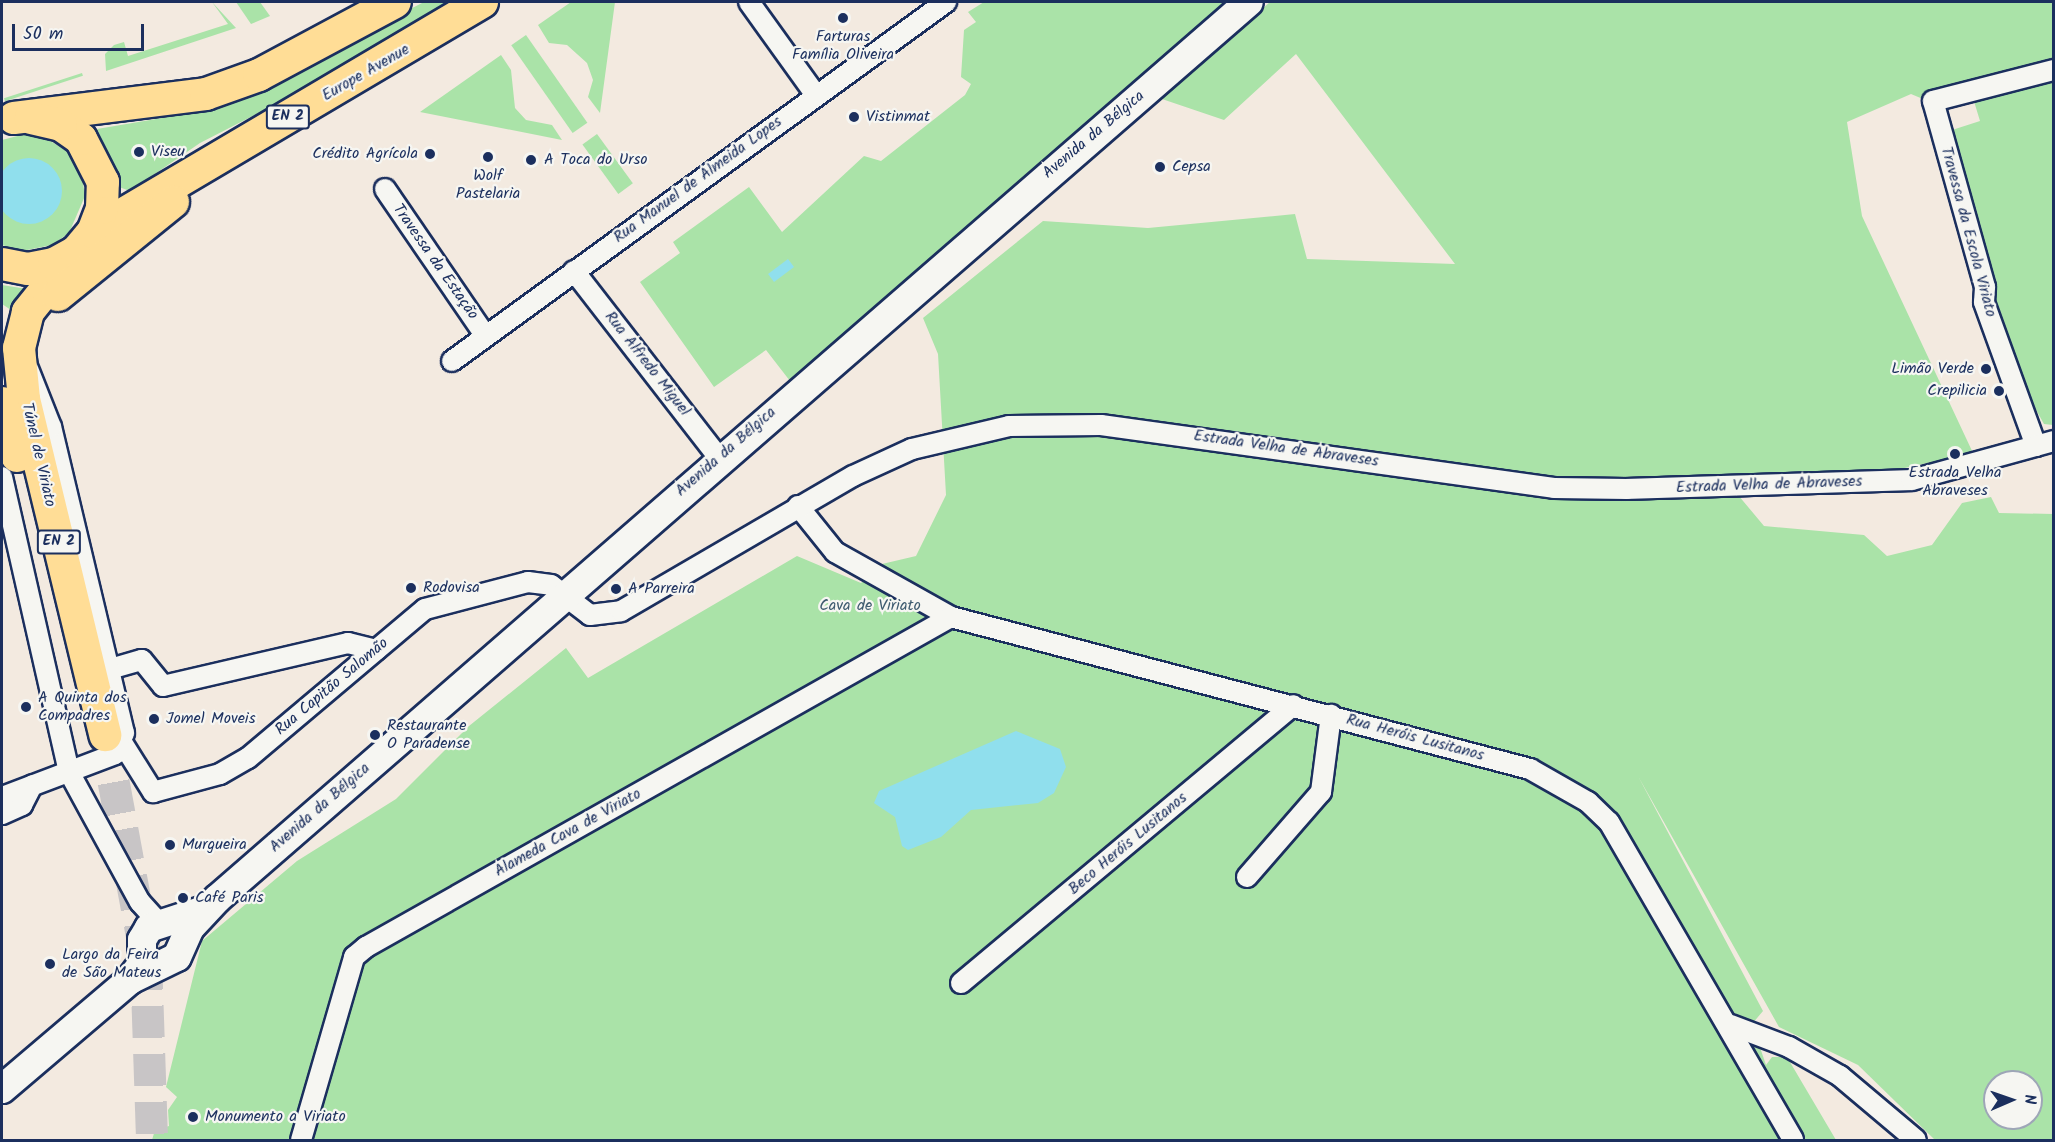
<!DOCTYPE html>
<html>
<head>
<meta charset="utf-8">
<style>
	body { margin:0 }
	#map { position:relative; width:2055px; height:1142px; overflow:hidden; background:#f3eae0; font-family:Kalam,sans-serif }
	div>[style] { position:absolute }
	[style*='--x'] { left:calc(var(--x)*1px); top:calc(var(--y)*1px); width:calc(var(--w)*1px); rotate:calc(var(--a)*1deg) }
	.green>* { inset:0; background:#aae3a8; transform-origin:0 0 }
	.water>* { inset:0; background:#90dfed; transform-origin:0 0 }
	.round { border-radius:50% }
	.primary-tunnel>* { height:32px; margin-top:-16px; transform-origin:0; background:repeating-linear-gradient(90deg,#c8c5c6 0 32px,transparent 0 48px) }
	.roads { filter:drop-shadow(2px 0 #1b2f5e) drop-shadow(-2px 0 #1b2f5e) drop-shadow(0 2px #1b2f5e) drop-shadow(0 -2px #1b2f5e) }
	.minor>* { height:20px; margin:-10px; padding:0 10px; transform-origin:10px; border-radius:10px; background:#f6f6f2 }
	.secondary>* { height:28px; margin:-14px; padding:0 14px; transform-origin:14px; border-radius:14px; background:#f6f6f2 }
	.primary>* { height:32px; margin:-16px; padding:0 16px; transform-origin:16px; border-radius:16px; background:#ffdd96 }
	.dots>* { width:16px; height:16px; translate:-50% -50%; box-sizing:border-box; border:3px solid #f6f6f2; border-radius:50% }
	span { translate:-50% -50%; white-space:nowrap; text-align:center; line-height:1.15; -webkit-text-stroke:4.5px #f6f6f2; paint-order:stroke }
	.shield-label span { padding:2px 4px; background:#f6f6f2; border:2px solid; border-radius:4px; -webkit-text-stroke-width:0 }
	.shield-label { font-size:15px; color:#1b2f5e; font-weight:700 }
	.poi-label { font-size:16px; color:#1b2f5e }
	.left { translate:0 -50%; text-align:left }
	.right { translate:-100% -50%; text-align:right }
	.street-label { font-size:16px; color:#1b2f5e }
	.park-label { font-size:16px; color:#3f5c70 }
	.frame { position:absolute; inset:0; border:3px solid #1b2f5e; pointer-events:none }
	.north { position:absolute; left:1983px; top:1070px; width:60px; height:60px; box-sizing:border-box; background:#f6f6f2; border:2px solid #9ea6b7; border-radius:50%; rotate:88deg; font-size:16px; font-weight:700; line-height:24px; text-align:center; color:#1b2f5e }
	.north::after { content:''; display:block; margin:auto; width:21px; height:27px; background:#1b2f5e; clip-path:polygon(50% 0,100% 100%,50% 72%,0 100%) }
	.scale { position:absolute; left:12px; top:24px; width:132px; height:27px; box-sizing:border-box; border:3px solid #1b2f5e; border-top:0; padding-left:8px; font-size:18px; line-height:21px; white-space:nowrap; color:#1b2f5e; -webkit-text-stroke:4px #f6f6f2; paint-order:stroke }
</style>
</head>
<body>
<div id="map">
	<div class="green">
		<i style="clip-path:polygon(212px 2px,236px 28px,106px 71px,105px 54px,114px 45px,124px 42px,128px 56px,228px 24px)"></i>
		<i style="clip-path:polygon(236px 2px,260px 2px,270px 16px,251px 24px)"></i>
		<i style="clip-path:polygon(424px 2px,452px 2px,321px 81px,200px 143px,130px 191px,119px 187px,97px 129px,215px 109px)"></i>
		<i style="clip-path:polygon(571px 2px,615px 2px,600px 113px,588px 97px,593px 80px,587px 63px,567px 45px,549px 43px,538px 25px)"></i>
		<i style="clip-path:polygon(984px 2px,1227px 2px,790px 381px,766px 350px,714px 387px,640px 282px,680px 253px,673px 242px,749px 187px,782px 232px,864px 156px,881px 161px,965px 95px,971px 84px,961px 77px,964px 30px,976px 22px,968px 12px)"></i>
		<i style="clip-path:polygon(evenodd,1270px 2px,2053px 2px,2053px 425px,2044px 424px,2035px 408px,1995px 308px,1949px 131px,1980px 121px,1973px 98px,1942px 107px,1911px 94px,1847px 122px,1862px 216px,1973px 453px,1877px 474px,1723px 477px,1764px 526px,1864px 535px,1887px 556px,1932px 545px,1962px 503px,1991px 497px,1999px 513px,2053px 514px,2053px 1140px,1935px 1140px,1858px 1065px,1779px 1027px,1638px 776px,1763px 1011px,1752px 1024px,1766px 1065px,1772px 1057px,1787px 1057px,1836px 1140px,152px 1140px,155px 1130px,169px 1126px,168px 1110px,177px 1097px,166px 1087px,202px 941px,297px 861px,396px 799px,469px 726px,566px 648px,588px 678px,797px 556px,861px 583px,882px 564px,916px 556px,946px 495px,938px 354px,923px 318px,1043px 221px,1148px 228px,1295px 214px,1307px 259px,1455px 264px,1296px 54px,1224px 120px,1159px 98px,1270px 2px,1995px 1082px,2031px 1082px,2031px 1118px,1995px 1118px,1995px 1082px)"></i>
		<i style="left:526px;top:35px;width:107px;height:18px;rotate:55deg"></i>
		<i style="clip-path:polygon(501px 55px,511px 70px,515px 108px,526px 120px,552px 125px,562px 140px,420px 112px)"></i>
		<i style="left:82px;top:73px;width:3px;height:82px;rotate:72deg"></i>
		<i style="clip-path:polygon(25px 134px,44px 137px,68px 152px,82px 176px,85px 196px,69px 233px,52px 245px,22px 251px,2px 245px,2px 140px)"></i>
		<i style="left:597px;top:134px;width:61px;height:18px;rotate:54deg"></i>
		<i style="clip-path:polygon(2px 285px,27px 289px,14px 312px,2px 304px)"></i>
	</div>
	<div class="water">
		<i class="round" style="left:-4px;top:158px;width:66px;height:66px"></i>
		<i style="left:788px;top:259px;width:10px;height:25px;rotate:53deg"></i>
		<i style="clip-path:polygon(1016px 731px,1060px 749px,1066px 767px,1054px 793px,1038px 803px,971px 810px,941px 837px,908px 850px,902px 846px,895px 817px,874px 803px,879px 791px)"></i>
	</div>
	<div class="primary-tunnel">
		<i style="--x:105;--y:735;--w:227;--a:79.6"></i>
		<i style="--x:146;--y:958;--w:182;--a:88.1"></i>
	</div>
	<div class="roads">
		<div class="minor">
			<i style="--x:749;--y:2;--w:113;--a:54.3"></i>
			<i style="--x:385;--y:189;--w:177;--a:55.6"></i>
			<i style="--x:574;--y:271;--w:237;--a:52.2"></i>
			<i style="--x:452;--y:361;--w:611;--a:-36.01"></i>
			<i style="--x:2036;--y:446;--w:153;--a:-109.9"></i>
			<i style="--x:1984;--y:302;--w:15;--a:-86"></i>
			<i style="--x:1985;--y:287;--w:193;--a:-105.6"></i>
			<i style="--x:1933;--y:101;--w:125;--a:-14.4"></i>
			<i style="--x:2;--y:477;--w:303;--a:77.2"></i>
			<i style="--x:69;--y:772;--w:148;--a:61.4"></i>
			<i style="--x:140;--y:902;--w:30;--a:48"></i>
			<i style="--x:798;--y:506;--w:59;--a:51.2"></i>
			<i style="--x:835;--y:552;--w:133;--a:29.3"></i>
			<i style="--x:951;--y:617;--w:599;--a:14.71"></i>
			<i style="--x:1530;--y:769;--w:67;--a:29.6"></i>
			<i style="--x:1588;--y:802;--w:29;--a:44"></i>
			<i style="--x:1609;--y:822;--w:367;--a:59.9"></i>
			<i style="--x:110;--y:669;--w:33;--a:-16"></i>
			<i style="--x:142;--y:660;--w:33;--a:51"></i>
			<i style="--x:163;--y:686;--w:190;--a:-13.1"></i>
			<i style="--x:348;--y:643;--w:29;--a:14"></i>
			<i style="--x:123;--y:744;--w:57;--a:58"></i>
			<i style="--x:153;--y:792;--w:69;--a:-15"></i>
			<i style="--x:220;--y:774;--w:32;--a:-30"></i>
			<i style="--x:248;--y:758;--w:231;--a:-40.1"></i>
			<i style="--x:425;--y:609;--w:106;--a:-14.7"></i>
			<i style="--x:528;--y:582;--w:23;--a:7"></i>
			<i style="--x:551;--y:585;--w:49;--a:37.6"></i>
			<i style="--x:590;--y:615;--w:31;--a:-7"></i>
			<i style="--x:621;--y:611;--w:268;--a:-30.2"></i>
			<i style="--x:853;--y:476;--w:65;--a:-24.6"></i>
			<i style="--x:912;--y:449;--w:100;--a:-13.3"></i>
			<i style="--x:1009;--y:426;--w:92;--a:-0.6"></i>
			<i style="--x:1101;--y:425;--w:457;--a:7.9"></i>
			<i style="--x:1554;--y:488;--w:73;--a:0.8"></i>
			<i style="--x:1627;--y:489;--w:285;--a:-1.8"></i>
			<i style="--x:1912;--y:480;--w:147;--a:-15.4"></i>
			<i style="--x:2;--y:797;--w:121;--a:-20.8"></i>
			<i style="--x:115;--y:754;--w:23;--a:-67"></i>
			<i style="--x:124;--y:733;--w:315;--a:-103.4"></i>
			<i style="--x:51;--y:427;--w:62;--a:-111.6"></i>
			<i style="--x:2;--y:814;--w:22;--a:-24"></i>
			<i style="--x:22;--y:805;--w:22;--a:-63"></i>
			<i style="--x:1247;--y:877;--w:113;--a:-49"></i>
			<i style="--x:1321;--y:792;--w:78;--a:-82.6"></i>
			<i style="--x:961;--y:983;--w:433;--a:-39.9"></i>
			<i style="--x:1731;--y:1025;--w:62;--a:20.8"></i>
			<i style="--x:1789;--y:1047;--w:59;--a:29.6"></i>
			<i style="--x:1840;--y:1076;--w:99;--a:40.1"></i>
			<i style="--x:301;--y:1140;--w:191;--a:-73.8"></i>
			<i style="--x:354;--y:957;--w:16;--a:-40"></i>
			<i style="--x:366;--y:947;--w:672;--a:-29.43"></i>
		</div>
		<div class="secondary">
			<i style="--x:130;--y:980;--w:52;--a:-26.1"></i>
			<i style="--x:177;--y:957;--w:32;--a:-66"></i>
			<i style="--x:190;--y:928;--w:40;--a:-47"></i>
			<i style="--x:217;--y:899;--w:1367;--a:-41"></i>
			<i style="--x:2;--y:1089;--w:168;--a:-40.4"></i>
			<i style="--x:130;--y:980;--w:20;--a:-53"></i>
			<i style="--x:142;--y:964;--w:24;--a:-90"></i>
			<i style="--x:142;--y:940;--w:14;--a:-60"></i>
			<i style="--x:149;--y:928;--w:58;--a:-18.1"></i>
		</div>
		<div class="primary">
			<i style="--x:14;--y:118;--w:193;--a:-7.1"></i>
			<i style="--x:206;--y:94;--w:56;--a:-19.7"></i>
			<i style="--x:259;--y:75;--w:154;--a:-28.2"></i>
			<i style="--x:93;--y:232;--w:452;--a:-30.6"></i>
			<i style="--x:76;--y:252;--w:77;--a:128.7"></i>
			<i style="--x:28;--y:312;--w:37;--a:104"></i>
			<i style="--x:19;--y:348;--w:51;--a:84.4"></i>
			<i style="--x:24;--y:399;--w:346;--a:76.4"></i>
			<i style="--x:2;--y:264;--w:26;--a:11"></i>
			<i style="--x:28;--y:269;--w:26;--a:-11"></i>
			<i style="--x:54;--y:264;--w:25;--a:-29"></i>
			<i style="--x:76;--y:252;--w:26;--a:-50"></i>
			<i style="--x:93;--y:232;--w:26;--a:-69"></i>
			<i style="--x:102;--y:208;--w:26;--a:-88"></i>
			<i style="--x:103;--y:182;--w:48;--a:-117.1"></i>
			<i style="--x:81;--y:139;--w:24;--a:-145"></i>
			<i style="--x:61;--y:125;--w:31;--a:-167"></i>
			<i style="--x:58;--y:295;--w:148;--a:-39"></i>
			<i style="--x:2;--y:403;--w:55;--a:74.2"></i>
		</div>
	</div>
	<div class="dots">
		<i style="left:843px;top:18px;background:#1b2f5e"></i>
		<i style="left:854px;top:117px;background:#1b2f5e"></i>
		<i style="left:139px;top:152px;background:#1b2f5e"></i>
		<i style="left:430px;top:154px;background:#1b2f5e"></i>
		<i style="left:488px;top:157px;background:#1b2f5e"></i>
		<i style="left:531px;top:160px;background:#1b2f5e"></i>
		<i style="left:1160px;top:167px;background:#1b2f5e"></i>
		<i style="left:1986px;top:369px;background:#1b2f5e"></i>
		<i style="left:1999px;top:391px;background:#1b2f5e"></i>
		<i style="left:1955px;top:454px;background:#1b2f5e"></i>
		<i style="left:411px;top:588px;background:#1b2f5e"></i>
		<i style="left:616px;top:589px;background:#1b2f5e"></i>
		<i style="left:26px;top:707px;background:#1b2f5e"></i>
		<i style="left:154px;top:719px;background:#1b2f5e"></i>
		<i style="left:375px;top:735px;background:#1b2f5e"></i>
		<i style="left:170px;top:845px;background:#1b2f5e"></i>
		<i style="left:183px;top:898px;background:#1b2f5e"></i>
		<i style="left:50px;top:964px;background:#1b2f5e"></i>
		<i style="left:193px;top:1117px;background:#1b2f5e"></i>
	</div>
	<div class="shield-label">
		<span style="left:288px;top:117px">EN 2</span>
		<span style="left:59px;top:542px">EN 2</span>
	</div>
	<div class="poi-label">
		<span style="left:843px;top:46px">Farturas<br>Família Oliveira</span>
		<span class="left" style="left:866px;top:117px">Vistinmat</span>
		<span class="left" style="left:151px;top:152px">Viseu</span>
		<span class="right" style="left:418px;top:154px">Crédito Agrícola</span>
		<span class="left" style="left:544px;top:160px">A Toca do Urso</span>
		<span class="left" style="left:1172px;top:167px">Cepsa</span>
		<span style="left:488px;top:185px">Wolf<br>Pastelaria</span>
		<span class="right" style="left:1974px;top:369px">Limão Verde</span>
		<span class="right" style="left:1987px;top:391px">Crepilicia</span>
		<span style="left:1955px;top:482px">Estrada Velha<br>Abraveses</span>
		<span class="left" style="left:423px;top:588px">Rodovisa</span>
		<span class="left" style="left:628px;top:589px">A Parreira</span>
		<span class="left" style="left:38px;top:707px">A Quinta dos<br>Compadres</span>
		<span class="left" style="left:166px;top:719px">Jomel Moveis</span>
		<span class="left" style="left:387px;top:735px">Restaurante<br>O Paradense</span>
		<span class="left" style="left:182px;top:845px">Murgueira</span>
		<span class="left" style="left:195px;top:898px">Café Paris</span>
		<span class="left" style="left:62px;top:964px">Largo da Feira<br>de São Mateus</span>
		<span class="left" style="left:205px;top:1117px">Monumento a Viriato</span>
	</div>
	<div class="street-label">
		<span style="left:366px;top:73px;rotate:-30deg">Europe Avenue</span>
		<span style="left:1094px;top:135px;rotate:-40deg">Avenida da Bélgica</span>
		<span style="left:698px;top:180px;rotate:-36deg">Rua Manuel de Almeida Lopes</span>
		<span style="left:1968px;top:232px;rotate:75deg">Travessa da Escola Viriato</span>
		<span style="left:435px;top:262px;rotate:55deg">Travessa da Estação</span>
		<span style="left:647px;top:364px;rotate:52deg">Rua Alfredo Miguel</span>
		<span style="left:1286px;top:449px;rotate:8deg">Estrada Velha de Abraveses</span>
		<span style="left:726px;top:452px;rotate:-41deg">Avenida da Bélgica</span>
		<span style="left:38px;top:455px;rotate:77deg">Túnel de Viriato</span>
		<span style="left:1769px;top:485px;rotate:-2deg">Estrada Velha de Abraveses</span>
		<span style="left:332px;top:687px;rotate:-40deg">Rua Capitão Salomão</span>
		<span style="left:1415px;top:738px;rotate:15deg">Rua Heróis Lusitanos</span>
		<span style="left:320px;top:808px;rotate:-41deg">Avenida da Bélgica</span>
		<span style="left:568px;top:833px;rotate:-29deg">Alameda Cava de Viriato</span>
		<span style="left:1128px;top:844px;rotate:-40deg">Beco Heróis Lusitanos</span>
	</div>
	<div class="park-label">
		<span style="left:870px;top:606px">Cava de Viriato</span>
	</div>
	<div class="frame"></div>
	<div class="north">N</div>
	<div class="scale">50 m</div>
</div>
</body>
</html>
